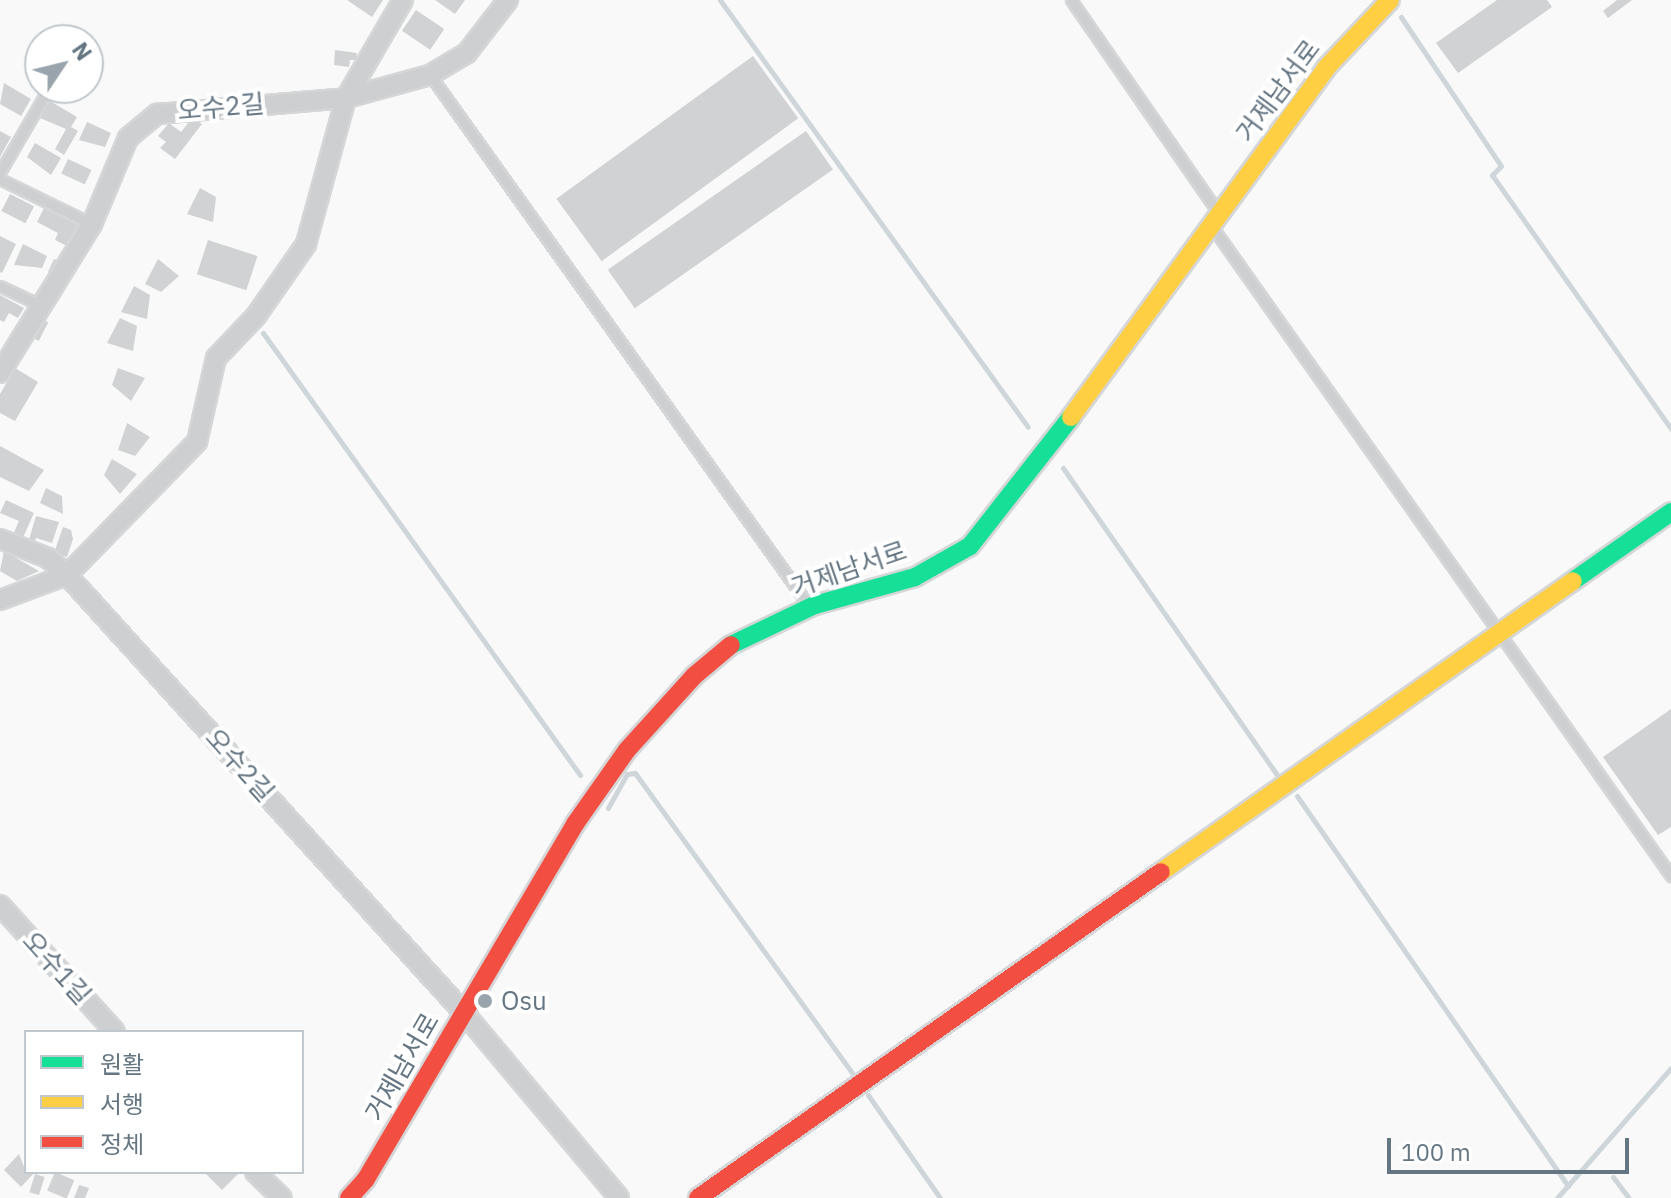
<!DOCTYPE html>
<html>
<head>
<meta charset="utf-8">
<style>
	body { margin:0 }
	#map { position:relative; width:1671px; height:1198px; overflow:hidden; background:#f9f9f9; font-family:"IBM Plex Sans","Noto Sans KR",sans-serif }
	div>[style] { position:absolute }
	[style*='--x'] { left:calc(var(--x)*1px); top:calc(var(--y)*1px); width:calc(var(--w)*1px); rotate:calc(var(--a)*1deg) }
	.stream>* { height:5px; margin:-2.5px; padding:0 2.5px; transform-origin:2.5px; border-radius:2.5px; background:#ced6d9 }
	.building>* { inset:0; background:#d0d2d3; transform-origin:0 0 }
	.roads { filter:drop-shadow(2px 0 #d5d6d7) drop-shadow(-2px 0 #d5d6d7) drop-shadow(0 2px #d5d6d7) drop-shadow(0 -2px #d5d6d7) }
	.lane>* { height:9px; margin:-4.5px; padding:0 4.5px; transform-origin:4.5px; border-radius:4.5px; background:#cecfd0 }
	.street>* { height:18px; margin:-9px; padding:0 9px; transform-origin:9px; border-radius:9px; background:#cecfd0 }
	.fast>* { height:18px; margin:-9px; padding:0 9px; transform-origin:9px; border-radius:9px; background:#16e098 }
	.slow>* { height:18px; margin:-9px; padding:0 9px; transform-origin:9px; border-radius:9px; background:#ffcf43 }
	.jam>* { height:18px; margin:-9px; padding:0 9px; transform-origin:9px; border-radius:9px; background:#f24e42 }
	.dots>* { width:22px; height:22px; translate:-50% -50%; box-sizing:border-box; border:4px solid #fff; border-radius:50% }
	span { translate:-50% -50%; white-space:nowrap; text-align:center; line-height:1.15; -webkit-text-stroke:8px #fff; paint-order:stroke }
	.street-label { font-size:26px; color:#657683 }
	.poi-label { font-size:26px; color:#657683 }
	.left { translate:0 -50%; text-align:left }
	.legend { position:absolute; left:24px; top:1030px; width:280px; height:144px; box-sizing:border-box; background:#fff; border:2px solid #c1c8cd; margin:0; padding:10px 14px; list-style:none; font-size:24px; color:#657683 }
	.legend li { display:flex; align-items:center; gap:16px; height:40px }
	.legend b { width:40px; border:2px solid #c1c8cd }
	.north { position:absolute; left:24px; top:24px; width:80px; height:80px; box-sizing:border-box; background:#fff; border:2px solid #c1c8cd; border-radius:50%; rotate:55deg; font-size:22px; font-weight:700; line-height:32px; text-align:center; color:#657683 }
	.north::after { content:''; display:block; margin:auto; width:28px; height:36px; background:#99a4ac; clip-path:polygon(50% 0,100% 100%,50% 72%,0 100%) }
	.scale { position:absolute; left:1387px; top:1138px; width:242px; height:36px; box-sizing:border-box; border:4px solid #657683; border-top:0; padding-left:10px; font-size:24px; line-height:28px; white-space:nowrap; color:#657683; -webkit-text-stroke:6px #fff; paint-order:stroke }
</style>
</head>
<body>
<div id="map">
	<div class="stream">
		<i style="--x:720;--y:0;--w:526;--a:54.2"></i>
		<i style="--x:1401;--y:17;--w:179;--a:56.1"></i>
		<i style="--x:1501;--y:166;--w:13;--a:135"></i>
		<i style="--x:1492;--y:175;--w:311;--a:54.8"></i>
		<i style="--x:263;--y:333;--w:544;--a:54.35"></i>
		<i style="--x:1063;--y:468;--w:374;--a:55.1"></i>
		<i style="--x:1297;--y:796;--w:475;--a:55.2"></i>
		<i style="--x:608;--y:808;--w:39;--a:-61"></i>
		<i style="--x:627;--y:774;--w:8;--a:-7"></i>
		<i style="--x:635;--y:773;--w:372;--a:54.1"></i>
		<i style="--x:868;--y:1095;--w:126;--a:55"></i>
		<i style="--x:1613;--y:1177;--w:26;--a:53"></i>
		<i style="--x:1557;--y:1198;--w:173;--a:-48.8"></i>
	</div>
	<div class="building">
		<i style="clip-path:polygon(347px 0,383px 0,372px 17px)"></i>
		<i style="clip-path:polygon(435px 0,465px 0,455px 14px)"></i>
		<i style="clip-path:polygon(1497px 0,1547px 0,1552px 7px,1458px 73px,1436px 43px)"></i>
		<i style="clip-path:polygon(1617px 0,1632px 0,1608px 18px,1603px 11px)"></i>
		<i style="left:416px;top:10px;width:34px;height:25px;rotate:34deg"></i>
		<i style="clip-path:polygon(335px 50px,357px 53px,356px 60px,350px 60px,349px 67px,334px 65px)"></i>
		<i style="left:753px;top:56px;width:77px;height:243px;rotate:54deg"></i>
		<i style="clip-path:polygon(4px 83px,31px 99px,21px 116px,0 104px)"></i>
		<i style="clip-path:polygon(50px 101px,77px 117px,71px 127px,78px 131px,64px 155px,55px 149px,66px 129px,40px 118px)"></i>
		<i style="clip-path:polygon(193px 117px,202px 124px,175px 159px,160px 148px,166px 142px,158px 136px,169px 123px,181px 132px)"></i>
		<i style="clip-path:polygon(87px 122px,111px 133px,105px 147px,79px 140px)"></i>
		<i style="clip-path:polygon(0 131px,11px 137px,0 157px)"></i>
		<i style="left:806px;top:131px;width:47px;height:242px;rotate:55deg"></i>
		<i style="clip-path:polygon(35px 143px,61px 158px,51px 175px,27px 157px)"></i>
		<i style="left:68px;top:159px;width:26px;height:16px;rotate:25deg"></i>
		<i style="clip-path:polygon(200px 188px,216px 197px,213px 222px,187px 214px)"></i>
		<i style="left:10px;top:194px;width:27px;height:19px;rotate:27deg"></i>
		<i style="clip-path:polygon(44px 208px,78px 225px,67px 246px,55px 240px,58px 233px,37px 222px)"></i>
		<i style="clip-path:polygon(0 236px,16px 244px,2px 273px,0 272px)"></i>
		<i style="left:208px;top:240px;width:52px;height:36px;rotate:18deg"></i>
		<i style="clip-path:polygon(23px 244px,47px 256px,42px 268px,14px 265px)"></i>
		<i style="clip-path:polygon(54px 259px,60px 262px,55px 275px,48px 272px)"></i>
		<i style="clip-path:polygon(158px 259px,179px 276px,161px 292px,145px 284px)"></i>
		<i style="clip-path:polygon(134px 286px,150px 295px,147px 319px,121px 312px)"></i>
		<i style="clip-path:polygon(0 295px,24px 308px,18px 318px,9px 313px,4px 322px,0 320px)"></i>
		<i style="clip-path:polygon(120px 318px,137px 326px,133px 351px,107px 343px)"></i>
		<i style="left:42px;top:319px;width:7px;height:21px;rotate:27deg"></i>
		<i style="clip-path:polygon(15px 368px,38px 382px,15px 421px,0 413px,0 394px)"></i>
		<i style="clip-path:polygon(118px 368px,145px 378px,131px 401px,112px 385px)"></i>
		<i style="clip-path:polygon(127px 423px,150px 437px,135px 456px,118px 450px)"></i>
		<i style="clip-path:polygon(0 446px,44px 470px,29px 491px,0 477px)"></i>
		<i style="clip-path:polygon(112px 459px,137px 474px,120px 494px,104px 475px)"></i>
		<i style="clip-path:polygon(46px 488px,62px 496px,63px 514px,40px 503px)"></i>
		<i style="clip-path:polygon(6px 500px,34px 513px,21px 542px,12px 537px,19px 521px,0 513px)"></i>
		<i style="clip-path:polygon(36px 516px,59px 522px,52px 543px,36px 538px,33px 547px,27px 546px)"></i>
		<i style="clip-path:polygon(63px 527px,71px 530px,73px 539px,67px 557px,54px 553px)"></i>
		<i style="clip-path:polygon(4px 551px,39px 571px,17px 581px,0 571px)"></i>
		<i style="clip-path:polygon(1671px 709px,1671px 827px,1658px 835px,1603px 757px)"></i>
		<i style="clip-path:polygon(19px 1154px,26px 1172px,35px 1172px,21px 1187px,4px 1170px)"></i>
		<i style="left:55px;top:1172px;width:21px;height:20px;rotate:23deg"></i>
		<i style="clip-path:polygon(204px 1172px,240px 1172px,222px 1190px)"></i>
		<i style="left:35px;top:1174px;width:10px;height:19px;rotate:17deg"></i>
		<i style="clip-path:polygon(79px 1185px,89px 1188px,85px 1198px,74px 1198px)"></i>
	</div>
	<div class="roads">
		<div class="lane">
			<i style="--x:1071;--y:0;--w:257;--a:55.3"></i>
			<i style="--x:430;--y:75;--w:652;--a:54.48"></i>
			<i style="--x:0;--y:172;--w:86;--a:-59.8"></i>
			<i style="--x:0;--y:179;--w:102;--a:26.1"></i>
			<i style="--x:1213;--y:228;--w:794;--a:54.75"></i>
			<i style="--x:0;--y:286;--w:44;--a:25.4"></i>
		</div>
		<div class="street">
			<i style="--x:0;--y:373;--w:175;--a:-58.3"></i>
			<i style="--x:92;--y:224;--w:93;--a:-67.3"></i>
			<i style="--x:128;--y:138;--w:38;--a:-40"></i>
			<i style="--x:157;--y:114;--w:190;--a:-4.8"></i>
			<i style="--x:346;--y:98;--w:87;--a:-15.3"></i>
			<i style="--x:430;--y:75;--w:43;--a:-30.7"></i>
			<i style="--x:467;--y:53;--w:67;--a:-52.3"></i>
			<i style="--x:0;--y:539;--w:52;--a:21.6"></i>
			<i style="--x:48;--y:558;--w:25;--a:42"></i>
			<i style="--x:67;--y:575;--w:591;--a:47.81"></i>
			<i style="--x:464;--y:1013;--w:241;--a:50"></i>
			<i style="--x:0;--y:600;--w:72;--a:-20.5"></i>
			<i style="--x:67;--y:575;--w:186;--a:-45.7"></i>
			<i style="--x:197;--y:442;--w:86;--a:-77.3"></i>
			<i style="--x:216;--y:358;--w:58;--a:-46.4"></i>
			<i style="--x:256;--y:316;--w:88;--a:-55.2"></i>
			<i style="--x:306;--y:244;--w:151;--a:-74.7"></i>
			<i style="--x:346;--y:98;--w:113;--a:-59.8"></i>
			<i style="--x:0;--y:905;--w:171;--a:47.8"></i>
			<i style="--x:255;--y:1172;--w:37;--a:44"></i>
		</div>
		<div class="fast">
			<i style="--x:1573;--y:581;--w:120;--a:-35.1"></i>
			<i style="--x:731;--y:645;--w:93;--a:-25.5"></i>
			<i style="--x:815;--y:605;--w:104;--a:-15.6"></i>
			<i style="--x:915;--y:577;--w:63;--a:-29.4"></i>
			<i style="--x:970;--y:546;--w:164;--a:-51.9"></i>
		</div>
		<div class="slow">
			<i style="--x:1071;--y:417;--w:432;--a:-53.8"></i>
			<i style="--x:1326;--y:68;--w:93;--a:-46.7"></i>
			<i style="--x:1161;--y:872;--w:504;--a:-35.23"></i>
		</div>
		<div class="jam">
			<i style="--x:349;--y:1198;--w:25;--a:-48"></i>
			<i style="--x:366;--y:1179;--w:412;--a:-59.5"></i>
			<i style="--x:575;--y:824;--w:90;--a:-54.9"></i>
			<i style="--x:627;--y:750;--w:100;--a:-47.8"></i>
			<i style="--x:694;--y:676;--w:48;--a:-40"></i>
			<i style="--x:698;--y:1198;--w:566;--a:-35.15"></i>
		</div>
	</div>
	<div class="dots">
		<i style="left:485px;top:1001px;background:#99a4ac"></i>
	</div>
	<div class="street-label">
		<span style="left:1278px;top:91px;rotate:-53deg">거제남서로</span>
		<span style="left:221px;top:107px;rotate:-5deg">오수2길</span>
		<span style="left:849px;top:569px;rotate:-19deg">거제남서로</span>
		<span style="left:240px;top:765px;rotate:48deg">오수2길</span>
		<span style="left:57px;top:968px;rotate:48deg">오수1길</span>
		<span style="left:402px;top:1067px;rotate:-60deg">거제남서로</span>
	</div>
	<div class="poi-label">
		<span class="left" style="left:501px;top:1001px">Osu</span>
	</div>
	<ul class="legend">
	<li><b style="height:10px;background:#16e098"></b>원활</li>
	<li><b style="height:10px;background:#ffcf43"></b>서행</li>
	<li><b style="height:10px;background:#f24e42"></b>정체</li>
	</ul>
	<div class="north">N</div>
	<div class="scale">100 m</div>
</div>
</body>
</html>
